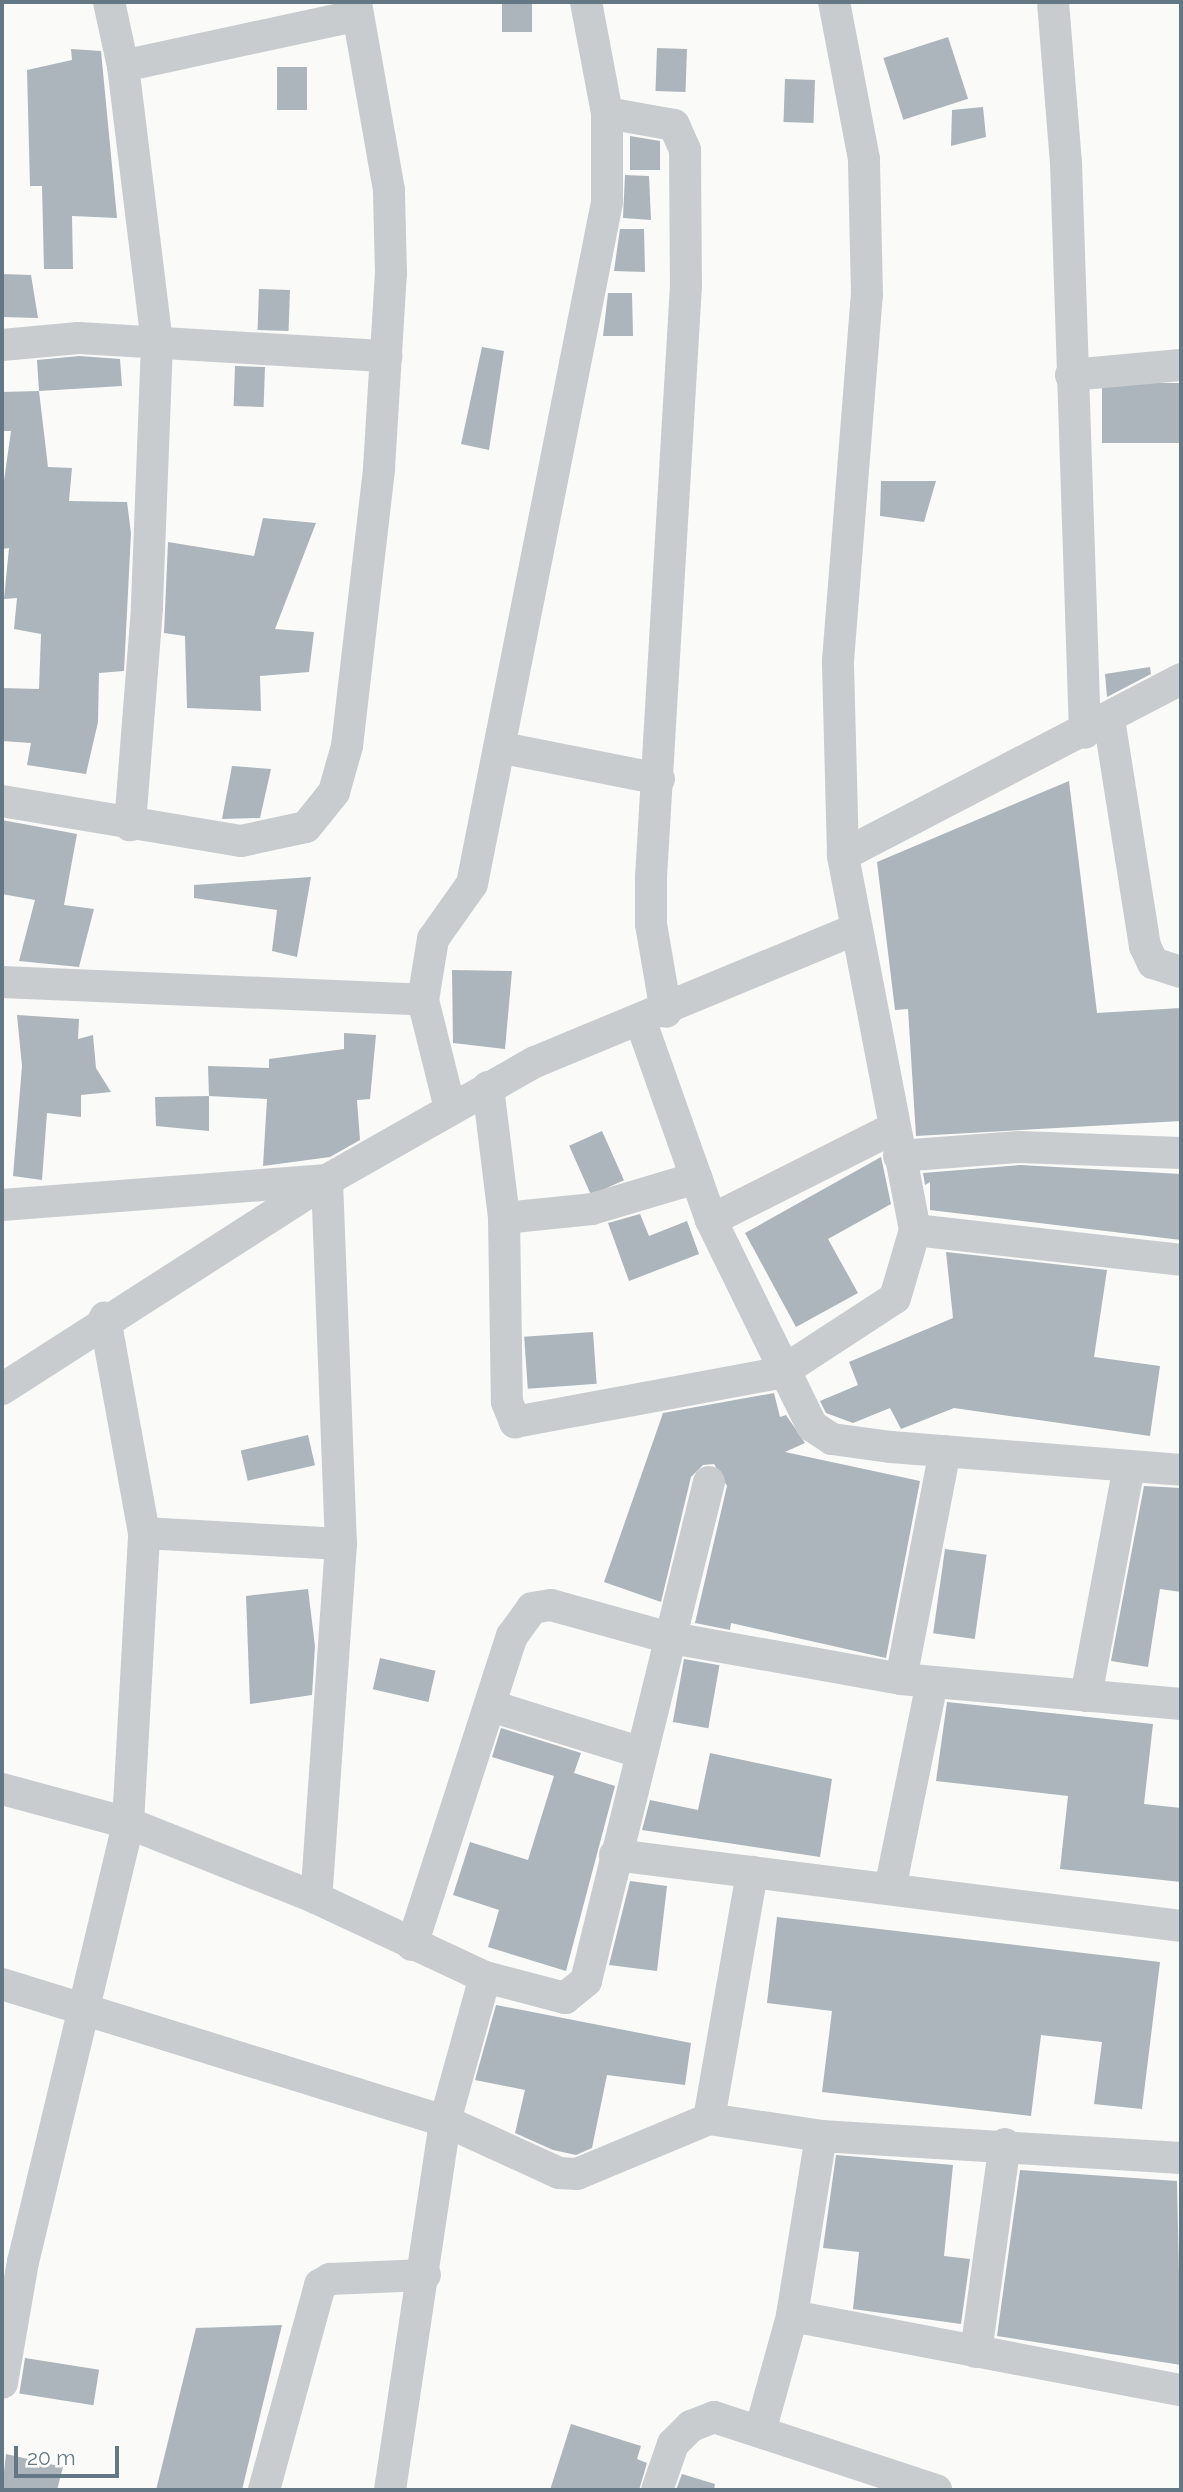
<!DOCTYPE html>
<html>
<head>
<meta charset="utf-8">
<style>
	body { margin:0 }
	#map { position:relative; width:1183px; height:2492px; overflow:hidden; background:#fafaf8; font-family:Raleway,sans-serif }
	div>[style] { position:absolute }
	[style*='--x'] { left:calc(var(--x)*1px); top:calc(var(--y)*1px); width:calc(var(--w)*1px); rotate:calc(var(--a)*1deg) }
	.building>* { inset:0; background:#abb5bb; transform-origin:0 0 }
	.minor>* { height:32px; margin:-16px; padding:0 16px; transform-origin:16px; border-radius:16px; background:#c8cccf }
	span { translate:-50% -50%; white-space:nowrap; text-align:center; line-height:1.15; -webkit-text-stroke:7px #fff; paint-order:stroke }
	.frame { position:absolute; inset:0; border:4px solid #637784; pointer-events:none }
	.scale { position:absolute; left:14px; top:2446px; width:105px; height:32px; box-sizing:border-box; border:4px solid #637784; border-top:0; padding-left:9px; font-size:21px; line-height:24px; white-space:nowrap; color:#637784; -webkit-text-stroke:5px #fff; paint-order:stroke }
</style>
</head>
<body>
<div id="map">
	<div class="building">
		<i style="left:502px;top:2px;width:30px;height:30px"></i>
		<i style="left:948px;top:37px;width:65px;height:68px;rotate:72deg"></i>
		<i style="left:657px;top:48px;width:30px;height:43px;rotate:2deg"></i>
		<i style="clip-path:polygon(71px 49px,101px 51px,117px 218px,72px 216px,73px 269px,44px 269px,42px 186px,30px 186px,27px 70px,72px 60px)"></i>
		<i style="left:277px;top:67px;width:30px;height:43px"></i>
		<i style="left:785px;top:79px;width:30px;height:43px;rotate:2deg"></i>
		<i style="clip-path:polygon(983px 107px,986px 137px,951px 146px,952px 110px)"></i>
		<i style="clip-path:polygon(630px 136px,660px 141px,660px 170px,630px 170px)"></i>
		<i style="clip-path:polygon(625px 175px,649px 176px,651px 220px,623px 218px)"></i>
		<i style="clip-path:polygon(620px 229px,644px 229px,645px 272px,614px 271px)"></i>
		<i style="clip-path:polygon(2px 274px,31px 275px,38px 318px,2px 317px)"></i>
		<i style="left:259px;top:289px;width:31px;height:41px;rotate:2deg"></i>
		<i style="clip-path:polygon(608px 293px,632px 293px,633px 336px,603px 336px)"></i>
		<i style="clip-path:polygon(482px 347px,504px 351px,489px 450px,461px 444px)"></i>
		<i style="clip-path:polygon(79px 356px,120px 359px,122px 386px,39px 391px,48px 467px,72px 468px,69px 501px,127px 502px,131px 533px,124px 671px,99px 673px,98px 722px,86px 774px,27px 765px,31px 743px,2px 741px,2px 688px,39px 689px,41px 634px,14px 629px,17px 598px,4px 599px,9px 548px,2px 549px,2px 495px,11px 431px,4px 431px,2px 392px,39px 391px,37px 360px)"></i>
		<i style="left:235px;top:366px;width:30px;height:40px;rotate:2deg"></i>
		<i style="left:1181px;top:383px;width:60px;height:79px;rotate:90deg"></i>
		<i style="clip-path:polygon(881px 481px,936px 481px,924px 522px,880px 516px)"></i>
		<i style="clip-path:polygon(263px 518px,316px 523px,275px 629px,314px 632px,309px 672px,260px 676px,261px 711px,187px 708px,185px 636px,164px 633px,168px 542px,254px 556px)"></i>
		<i style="clip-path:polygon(1150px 667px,1151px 674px,1107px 697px,1105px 674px)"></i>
		<i style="clip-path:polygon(232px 766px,271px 769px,260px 818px,222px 819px)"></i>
		<i style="clip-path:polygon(1069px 781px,1097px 1013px,1181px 1008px,1181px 1121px,916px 1136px,908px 1009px,895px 1010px,877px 862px)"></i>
		<i style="clip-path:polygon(2px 820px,77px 834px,64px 905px,94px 909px,79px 967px,19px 961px,35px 900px,2px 894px)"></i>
		<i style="clip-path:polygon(311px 877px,297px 957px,272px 951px,277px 910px,194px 898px,194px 885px)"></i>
		<i style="clip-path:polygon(452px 970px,512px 971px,505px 1049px,453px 1043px)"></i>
		<i style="clip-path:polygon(17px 1015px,79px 1019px,78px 1039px,93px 1035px,96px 1068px,111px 1092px,81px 1095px,81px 1117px,47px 1113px,42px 1180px,13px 1176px,22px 1066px)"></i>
		<i style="clip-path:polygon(344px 1033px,376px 1035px,370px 1099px,357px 1100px,360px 1140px,330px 1157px,263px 1166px,267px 1099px,209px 1096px,208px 1066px,269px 1068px,269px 1059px,344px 1049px)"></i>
		<i style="clip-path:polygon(209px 1096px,209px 1131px,156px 1126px,155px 1097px)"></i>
		<i style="left:602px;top:1131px;width:54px;height:36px;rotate:66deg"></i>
		<i style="clip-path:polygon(881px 1157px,891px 1204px,828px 1239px,858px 1293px,796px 1327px,745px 1233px)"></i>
		<i style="clip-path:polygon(1020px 1165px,1181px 1174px,1181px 1240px,930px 1210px,930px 1182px,925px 1185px,923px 1173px)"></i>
		<i style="clip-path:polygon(640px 1214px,649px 1236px,687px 1221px,699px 1254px,629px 1281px,608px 1223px)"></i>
		<i style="clip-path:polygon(946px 1252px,1107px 1270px,1094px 1357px,1160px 1366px,1150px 1436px,954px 1408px,901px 1429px,890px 1408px,853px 1423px,826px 1413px,820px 1401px,858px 1385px,849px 1362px,953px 1318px)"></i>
		<i style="left:593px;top:1332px;width:52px;height:69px;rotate:86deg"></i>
		<i style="clip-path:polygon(774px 1393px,780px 1417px,786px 1415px,805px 1443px,785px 1452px,920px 1481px,886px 1658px,731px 1623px,730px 1630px,695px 1623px,727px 1486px,714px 1464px,703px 1465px,691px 1477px,661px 1602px,604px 1582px,663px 1413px)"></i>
		<i style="left:308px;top:1435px;width:31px;height:69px;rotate:77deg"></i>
		<i style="clip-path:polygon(1144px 1486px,1181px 1488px,1181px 1592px,1160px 1589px,1148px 1667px,1111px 1661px)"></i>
		<i style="left:945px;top:1549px;width:42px;height:85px;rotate:8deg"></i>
		<i style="clip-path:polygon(308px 1589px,315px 1646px,312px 1695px,250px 1704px,246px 1596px)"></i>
		<i style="left:380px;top:1658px;width:57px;height:32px;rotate:13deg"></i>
		<i style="left:684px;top:1659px;width:36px;height:64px;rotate:10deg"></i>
		<i style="clip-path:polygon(947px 1702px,1153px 1724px,1144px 1804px,1181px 1808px,1181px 1882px,1060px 1869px,1068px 1796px,936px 1781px)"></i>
		<i style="clip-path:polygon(501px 1728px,581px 1753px,574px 1773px,615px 1786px,566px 1971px,488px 1947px,499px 1910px,453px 1895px,470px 1842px,528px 1860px,554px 1776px,492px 1757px)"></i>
		<i style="clip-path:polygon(710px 1753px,832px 1779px,820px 1857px,642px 1830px,650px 1800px,698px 1810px)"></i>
		<i style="clip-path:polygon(630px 1881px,667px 1886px,657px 1971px,609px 1965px)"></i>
		<i style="clip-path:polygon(777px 1917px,1160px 1962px,1142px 2109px,1094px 2104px,1102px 2042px,1041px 2035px,1031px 2116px,822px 2092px,832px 2011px,767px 2003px)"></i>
		<i style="clip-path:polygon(496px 2005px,691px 2043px,685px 2085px,607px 2075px,592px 2148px,576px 2155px,553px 2150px,515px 2133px,525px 2090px,475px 2080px)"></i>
		<i style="clip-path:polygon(836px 2155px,953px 2165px,944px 2256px,970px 2259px,961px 2324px,853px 2309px,859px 2252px,823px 2248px)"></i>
		<i style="clip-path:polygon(1020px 2170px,1177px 2181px,1181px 2365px,997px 2336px)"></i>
		<i style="clip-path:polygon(282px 2325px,242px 2490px,156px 2490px,196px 2328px)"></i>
		<i style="left:25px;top:2358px;width:75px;height:36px;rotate:9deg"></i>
		<i style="clip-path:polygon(571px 2424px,641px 2446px,637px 2459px,647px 2463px,639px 2490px,550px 2490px)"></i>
		<i style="clip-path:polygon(6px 2454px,63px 2467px,57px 2490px,2px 2490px)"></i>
		<i style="clip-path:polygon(682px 2474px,715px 2484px,714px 2490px,676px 2490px)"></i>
	</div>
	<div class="minor">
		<i style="--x:109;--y:2;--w:66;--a:77.7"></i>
		<i style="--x:123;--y:66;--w:280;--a:83"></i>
		<i style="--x:157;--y:344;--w:264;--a:92.2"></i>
		<i style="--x:147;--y:608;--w:218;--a:94.5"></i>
		<i style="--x:1053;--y:2;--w:162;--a:85.4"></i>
		<i style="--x:1066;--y:163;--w:570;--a:88.09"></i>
		<i style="--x:123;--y:66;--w:240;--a:-12.2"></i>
		<i style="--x:607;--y:113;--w:68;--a:10.2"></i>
		<i style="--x:674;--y:125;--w:27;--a:66"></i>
		<i style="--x:685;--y:150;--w:135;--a:89.6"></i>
		<i style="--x:686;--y:285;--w:593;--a:93.38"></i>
		<i style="--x:651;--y:877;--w:47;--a:90"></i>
		<i style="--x:651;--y:924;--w:89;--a:80.3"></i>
		<i style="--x:2;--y:345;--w:77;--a:-5.2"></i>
		<i style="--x:79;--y:338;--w:308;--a:3.4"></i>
		<i style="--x:1071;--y:375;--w:110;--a:-5.2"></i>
		<i style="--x:1109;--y:719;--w:230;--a:81"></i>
		<i style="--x:1145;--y:946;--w:19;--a:65"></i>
		<i style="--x:1153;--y:963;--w:29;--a:18"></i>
		<i style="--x:503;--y:748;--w:159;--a:11.2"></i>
		<i style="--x:2;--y:801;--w:242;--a:9.5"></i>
		<i style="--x:241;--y:841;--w:66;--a:-12.2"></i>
		<i style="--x:306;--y:827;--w:45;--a:-51.3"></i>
		<i style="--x:334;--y:792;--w:48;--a:-74.2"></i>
		<i style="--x:347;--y:746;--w:280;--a:-83.4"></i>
		<i style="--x:379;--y:468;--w:194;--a:-86.5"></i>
		<i style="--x:391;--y:274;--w:84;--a:-91.4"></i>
		<i style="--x:389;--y:190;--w:191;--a:-100"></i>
		<i style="--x:843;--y:855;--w:381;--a:-27.5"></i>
		<i style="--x:2;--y:982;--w:421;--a:2.4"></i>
		<i style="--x:423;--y:1000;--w:111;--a:76"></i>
		<i style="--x:423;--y:1000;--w:62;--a:-80.7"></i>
		<i style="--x:433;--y:939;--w:67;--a:-54.7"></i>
		<i style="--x:472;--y:884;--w:695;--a:-78.8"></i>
		<i style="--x:607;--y:202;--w:89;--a:-90"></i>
		<i style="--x:607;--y:113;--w:113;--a:-100.7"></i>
		<i style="--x:641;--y:1022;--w:210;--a:70.5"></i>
		<i style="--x:711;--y:1220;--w:229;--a:63.9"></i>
		<i style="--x:812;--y:1426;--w:24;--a:33"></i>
		<i style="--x:832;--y:1439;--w:60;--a:7.7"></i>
		<i style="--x:891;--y:1447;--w:291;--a:4.5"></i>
		<i style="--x:488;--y:1087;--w:132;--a:83"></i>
		<i style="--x:504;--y:1218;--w:184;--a:89.1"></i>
		<i style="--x:507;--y:1402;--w:22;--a:68"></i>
		<i style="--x:515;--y:1422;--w:269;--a:-10.5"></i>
		<i style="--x:780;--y:1373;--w:137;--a:-33.1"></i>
		<i style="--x:895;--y:1298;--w:71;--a:-73.6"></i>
		<i style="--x:915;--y:1230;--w:382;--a:-100.9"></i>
		<i style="--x:843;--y:855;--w:194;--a:-91.5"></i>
		<i style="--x:838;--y:661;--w:367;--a:-85.5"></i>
		<i style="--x:867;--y:295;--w:136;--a:-91.3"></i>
		<i style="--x:864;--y:159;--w:160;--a:-100.8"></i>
		<i style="--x:899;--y:1156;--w:121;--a:-4.3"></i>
		<i style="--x:1020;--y:1147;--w:161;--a:2.1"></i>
		<i style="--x:2;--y:1205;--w:326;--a:-4.4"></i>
		<i style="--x:327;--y:1180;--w:364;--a:87.8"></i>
		<i style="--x:341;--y:1544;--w:355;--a:94"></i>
		<i style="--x:504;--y:1218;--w:88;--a:-5.8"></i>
		<i style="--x:592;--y:1209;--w:109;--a:-16.6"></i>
		<i style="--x:711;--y:1220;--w:205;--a:-26.7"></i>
		<i style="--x:915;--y:1230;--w:268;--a:6.4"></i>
		<i style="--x:2;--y:1389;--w:386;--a:-32.7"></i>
		<i style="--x:327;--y:1180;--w:239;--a:-29.6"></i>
		<i style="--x:535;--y:1062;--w:343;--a:-22.5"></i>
		<i style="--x:144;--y:1533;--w:197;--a:3.2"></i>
		<i style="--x:901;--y:1679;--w:232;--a:-79.1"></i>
		<i style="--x:1086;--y:1696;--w:233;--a:-79.4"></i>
		<i style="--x:491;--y:1706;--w:155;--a:17.3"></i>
		<i style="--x:2;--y:1789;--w:131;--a:15.1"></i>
		<i style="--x:128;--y:1823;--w:202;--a:21.7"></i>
		<i style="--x:316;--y:1898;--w:187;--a:25.1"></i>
		<i style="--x:485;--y:1977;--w:83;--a:14.7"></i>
		<i style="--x:565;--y:1998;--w:27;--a:-39"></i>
		<i style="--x:586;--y:1981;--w:514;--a:-76.15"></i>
		<i style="--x:615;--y:1855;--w:570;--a:7.15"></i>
		<i style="--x:890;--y:1889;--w:211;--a:-78.5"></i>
		<i style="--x:412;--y:1945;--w:325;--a:-72.1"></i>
		<i style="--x:512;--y:1636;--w:34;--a:-54"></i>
		<i style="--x:532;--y:1608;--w:19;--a:-9"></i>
		<i style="--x:551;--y:1605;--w:119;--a:15.5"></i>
		<i style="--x:666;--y:1637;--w:239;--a:10.1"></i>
		<i style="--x:901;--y:1679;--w:281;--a:5.1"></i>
		<i style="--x:2;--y:1984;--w:464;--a:17.2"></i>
		<i style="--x:445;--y:2121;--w:125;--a:24.5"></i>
		<i style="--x:559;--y:2173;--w:18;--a:3"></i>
		<i style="--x:577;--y:2174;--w:143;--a:-22.6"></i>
		<i style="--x:709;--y:2119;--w:113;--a:8.6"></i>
		<i style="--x:821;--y:2136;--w:361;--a:3.5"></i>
		<i style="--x:709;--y:2119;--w:251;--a:-80.1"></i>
		<i style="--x:821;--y:2136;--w:182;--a:99.2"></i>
		<i style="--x:792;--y:2316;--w:396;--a:10.8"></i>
		<i style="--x:976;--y:2352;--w:210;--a:-82.1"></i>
		<i style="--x:2;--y:2383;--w:123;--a:-80.2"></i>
		<i style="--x:23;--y:2262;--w:451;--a:-76.5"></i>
		<i style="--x:128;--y:1823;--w:290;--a:-86.8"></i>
		<i style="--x:144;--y:1533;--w:219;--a:-100.3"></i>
		<i style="--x:761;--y:2428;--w:116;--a:-74.5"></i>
		<i style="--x:264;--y:2490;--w:213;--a:-74.7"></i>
		<i style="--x:320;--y:2285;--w:12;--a:-31"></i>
		<i style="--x:330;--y:2279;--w:95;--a:-2.4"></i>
		<i style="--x:390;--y:2490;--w:373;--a:-81.5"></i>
		<i style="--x:445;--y:2121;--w:149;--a:-74.5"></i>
		<i style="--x:657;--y:2490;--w:49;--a:-70.8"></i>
		<i style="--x:673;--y:2444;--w:25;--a:-45"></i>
		<i style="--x:691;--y:2426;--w:25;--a:-21"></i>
		<i style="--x:714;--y:2417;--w:234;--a:18.2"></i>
	</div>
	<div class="frame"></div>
	<div class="scale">20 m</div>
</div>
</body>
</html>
